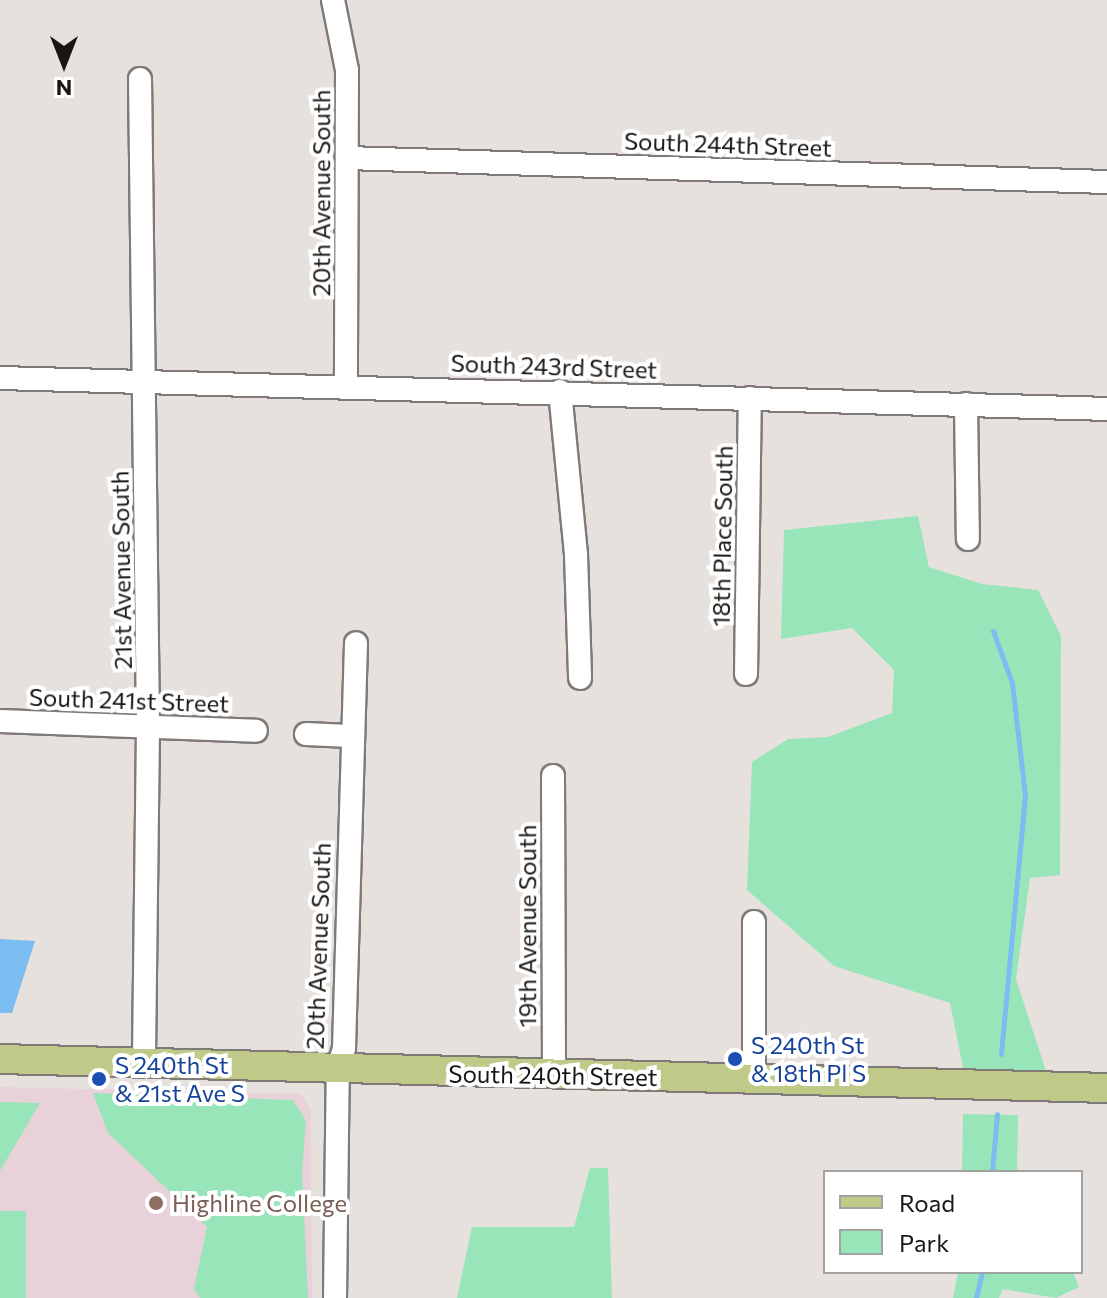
<!DOCTYPE html>
<html>
<head>
<meta charset="utf-8">
<style>
	body { margin:0 }
	#map { position:relative; width:1107px; height:1298px; overflow:hidden; background:#e6e1dd; font-family:Commissioner,sans-serif }
	div>[style] { position:absolute }
	[style*='--x'] { left:calc(var(--x)*1px); top:calc(var(--y)*1px); width:calc(var(--w)*1px); rotate:calc(var(--a)*1deg) }
	.education>* { inset:0; background:#e9d1da }
	.green>* { inset:0; background:#99e5ba; transform-origin:0 0 }
	.water>* { inset:0; background:#7bbcf1 }
	.stream>* { height:5px; margin:-2.5px; padding:0 2.5px; transform-origin:2.5px; border-radius:2.5px; background:#7bbcf1 }
	.roads { filter:drop-shadow(2px 0 #7f7a77) drop-shadow(-2px 0 #7f7a77) drop-shadow(0 2px #7f7a77) drop-shadow(0 -2px #7f7a77) }
	.minor>* { height:22px; margin:-11px; padding:0 11px; transform-origin:11px; border-radius:11px; background:#fff }
	.major>* { height:28px; margin:-14px; padding:0 14px; transform-origin:14px; border-radius:14px; background:#bfca88 }
	.dots>* { width:22px; height:22px; translate:-50% -50%; box-sizing:border-box; border:4px solid #fff; border-radius:50% }
	span { translate:-50% -50%; white-space:nowrap; text-align:center; line-height:1.15; -webkit-text-stroke:8px #fff; paint-order:stroke }
	.street-label { font-size:24px; color:#171614 }
	.transit-label { font-size:24px; color:#164399 }
	.left { translate:0 -50%; text-align:left }
	.education-label { font-size:24px; color:#785e54 }
	.legend { position:absolute; left:823px; top:1170px; width:260px; height:104px; box-sizing:border-box; background:#fff; border:2px solid #a2a2a1; margin:0; padding:10px 14px; list-style:none; font-size:24px; color:#171614 }
	.legend li { display:flex; align-items:center; gap:16px; height:40px }
	.legend b { width:40px; border:2px solid #a2a2a1 }
	.north { position:absolute; left:24px; top:24px; width:80px; height:80px; -webkit-text-stroke:6px #fff; paint-order:stroke; rotate:180deg; font-size:22px; font-weight:700; line-height:32px; text-align:center; color:#171614 }
	.north::after { content:''; display:block; margin:auto; width:28px; height:36px; background:#171614; clip-path:polygon(50% 0,100% 100%,50% 72%,0 100%) }
</style>
</head>
<body>
<div id="map">
	<div class="education">
		<i style="clip-path:polygon(0 1087px,301px 1094px,311px 1109px,312px 1298px,0 1298px)"></i>
	</div>
	<div class="green">
		<i style="clip-path:polygon(918px 516px,929px 567px,982px 584px,1038px 590px,1061px 636px,1060px 875px,1030px 878px,1016px 979px,1047px 1074px,964px 1073px,950px 1003px,834px 966px,747px 890px,752px 762px,788px 739px,828px 737px,892px 713px,894px 670px,852px 628px,781px 639px,784px 530px)"></i>
		<i style="clip-path:polygon(93px 1093px,293px 1100px,306px 1121px,302px 1172px,308px 1298px,200px 1298px,194px 1289px,207px 1227px,108px 1133px)"></i>
		<i style="clip-path:polygon(0 1102px,40px 1103px,0 1171px)"></i>
		<i style="left:1018px;top:1115px;width:57px;height:55px;rotate:91deg"></i>
		<i style="clip-path:polygon(590px 1168px,608px 1168px,612px 1298px,457px 1298px,472px 1227px,574px 1227px)"></i>
		<i style="left:0;top:1211px;width:26px;height:87px"></i>
		<i style="clip-path:polygon(958px 1272px,1073px 1272px,1079px 1287px,1056px 1298px,1003px 1289px,999px 1298px,953px 1298px)"></i>
	</div>
	<div class="water">
		<i style="clip-path:polygon(0 939px,35px 941px,12px 1013px,0 1013px)"></i>
	</div>
	<div class="stream">
		<i style="--x:993;--y:631;--w:55;--a:69.9"></i>
		<i style="--x:1012;--y:683;--w:113;--a:83.4"></i>
		<i style="--x:1025;--y:795;--w:260;--a:95.3"></i>
		<i style="--x:992;--y:1172;--w:58;--a:-85.1"></i>
		<i style="--x:976;--y:1298;--w:27;--a:-77"></i>
	</div>
	<div class="roads">
		<div class="minor">
			<i style="--x:333;--y:0;--w:71;--a:78.7"></i>
			<i style="--x:347;--y:70;--w:317;--a:90.2"></i>
			<i style="--x:140;--y:79;--w:650;--a:89.29"></i>
			<i style="--x:148;--y:729;--w:333;--a:90.7"></i>
			<i style="--x:347;--y:158;--w:760;--a:1.81"></i>
			<i style="--x:0;--y:378;--w:1107;--a:1.6"></i>
			<i style="--x:560;--y:391;--w:165;--a:84.4"></i>
			<i style="--x:576;--y:555;--w:123;--a:88.1"></i>
			<i style="--x:966;--y:404;--w:135;--a:89.2"></i>
			<i style="--x:746;--y:674;--w:276;--a:-89.2"></i>
			<i style="--x:0;--y:721;--w:256;--a:2.2"></i>
			<i style="--x:306;--y:734;--w:44;--a:2.6"></i>
			<i style="--x:553;--y:776;--w:300;--a:89.8"></i>
			<i style="--x:754;--y:1079;--w:157;--a:-90"></i>
			<i style="--x:335;--y:1298;--w:230;--a:-89.3"></i>
			<i style="--x:338;--y:1068;--w:21;--a:-73"></i>
			<i style="--x:344;--y:1048;--w:405;--a:-88.3"></i>
		</div>
		<div class="major">
			<i style="--x:0;--y:1059;--w:1107;--a:1.5"></i>
		</div>
	</div>
	<div class="dots">
		<i style="left:735px;top:1059px;background:#1a4fb4"></i>
		<i style="left:99px;top:1079px;background:#1a4fb4"></i>
		<i style="left:156px;top:1203px;background:#8d6e63"></i>
	</div>
	<div class="street-label">
		<span style="left:728px;top:144px;rotate:2deg">South 244th Street</span>
		<span style="left:321px;top:193px;rotate:-90deg">20th Avenue South</span>
		<span style="left:554px;top:366px;rotate:2deg">South 243rd Street</span>
		<span style="left:722px;top:536px;rotate:-89deg">18th Place South</span>
		<span style="left:121px;top:570px;rotate:-91deg">21st Avenue South</span>
		<span style="left:129px;top:700px;rotate:2deg">South 241st Street</span>
		<span style="left:527px;top:926px;rotate:-90deg">19th Avenue South</span>
		<span style="left:318px;top:946px;rotate:-88deg">20th Avenue South</span>
		<span style="left:553px;top:1075px;rotate:1deg">South 240th Street</span>
	</div>
	<div class="transit-label">
		<span class="left" style="left:751px;top:1059px">S 240th St<br>&amp; 18th Pl S</span>
		<span class="left" style="left:115px;top:1079px">S 240th St<br>&amp; 21st Ave S</span>
	</div>
	<div class="education-label">
		<span class="left" style="left:172px;top:1203px">Highline College</span>
	</div>
	<ul class="legend">
	<li><b style="height:10px;background:#bfca88"></b>Road</li>
	<li><b style="height:22px;background:#99e5ba"></b>Park</li>
	</ul>
	<div class="north">N</div>
</div>
</body>
</html>
